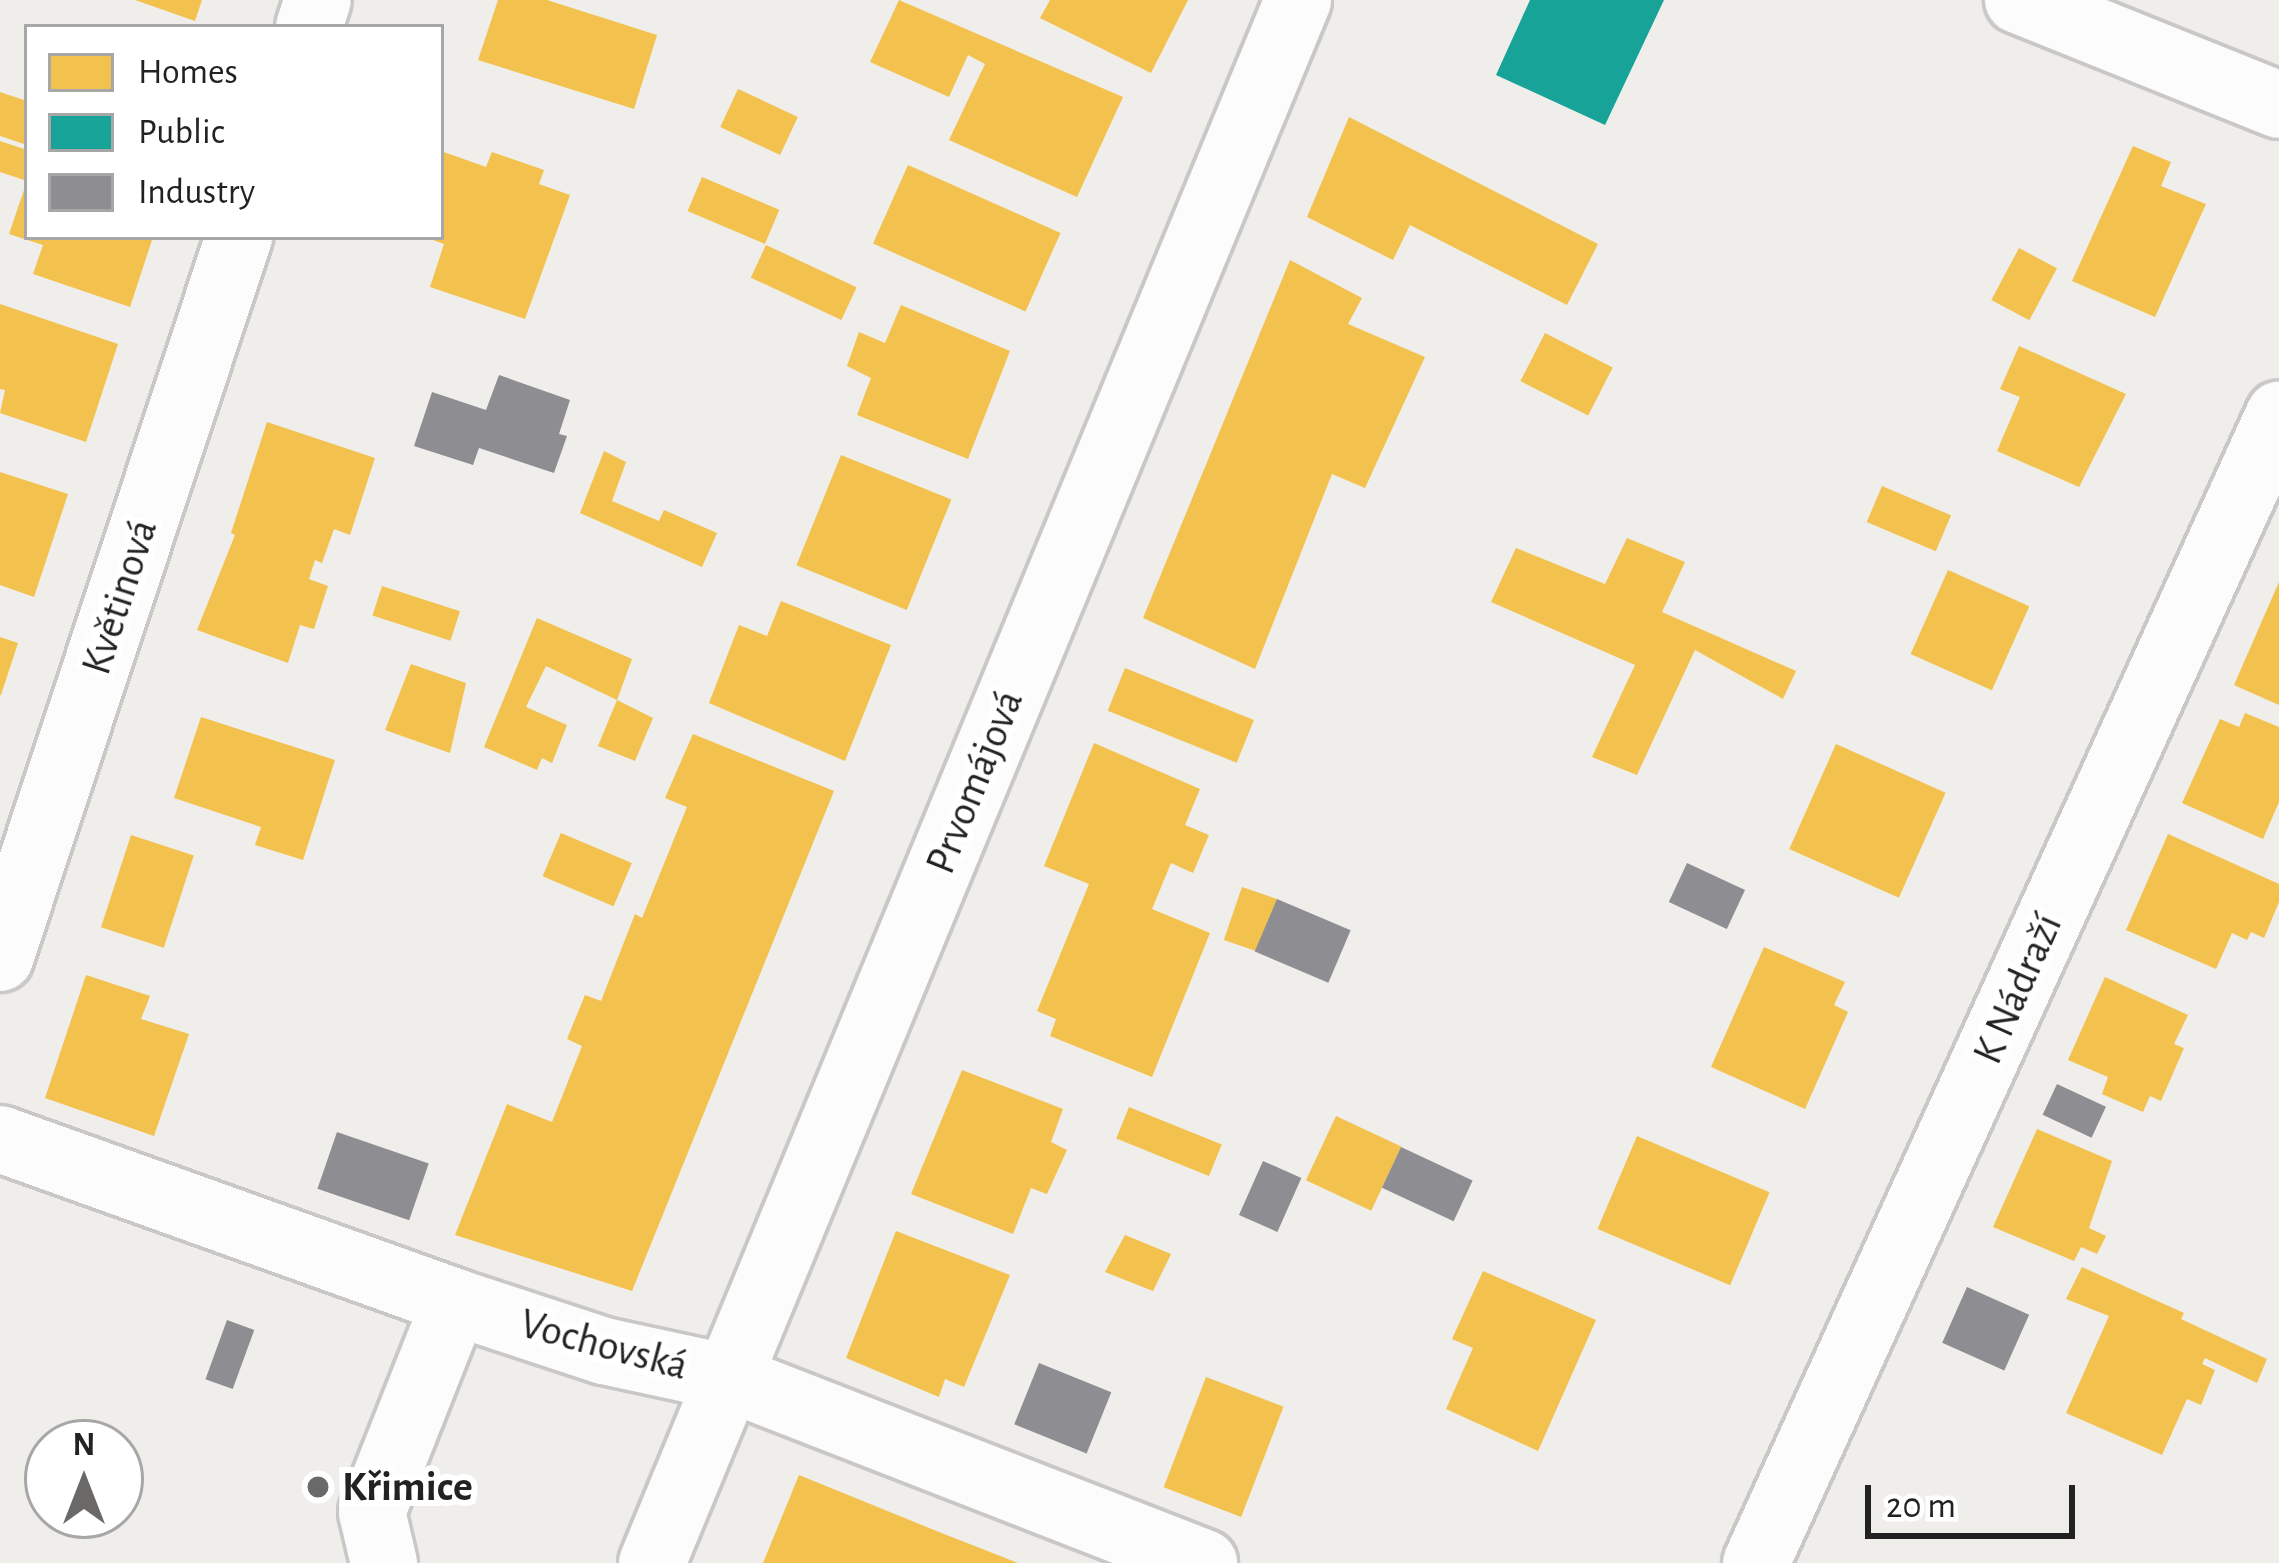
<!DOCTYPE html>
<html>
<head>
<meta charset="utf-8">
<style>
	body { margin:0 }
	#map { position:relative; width:2279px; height:1563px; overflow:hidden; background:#f0eeeb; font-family:"Alegreya Sans",sans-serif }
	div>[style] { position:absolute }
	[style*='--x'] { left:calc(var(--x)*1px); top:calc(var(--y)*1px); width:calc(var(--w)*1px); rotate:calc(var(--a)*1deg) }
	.homes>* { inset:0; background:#f2c14e; transform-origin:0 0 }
	.public>* { inset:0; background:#17a398 }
	.industry>* { inset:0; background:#8d8d92; transform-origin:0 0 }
	.roads { filter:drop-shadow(3px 0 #c9c8c7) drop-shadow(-3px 0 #c9c8c7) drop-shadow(0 3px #c9c8c7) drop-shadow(0 -3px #c9c8c7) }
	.minor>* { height:66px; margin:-33px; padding:0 33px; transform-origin:33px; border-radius:33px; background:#fdfcfc }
	.tertiary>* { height:66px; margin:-33px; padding:0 33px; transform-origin:33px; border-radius:33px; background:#fdfcfc }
	.dots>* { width:33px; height:33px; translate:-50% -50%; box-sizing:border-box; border:6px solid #fff; border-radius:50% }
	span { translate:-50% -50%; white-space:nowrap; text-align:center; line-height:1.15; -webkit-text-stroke:12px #fff; paint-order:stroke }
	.street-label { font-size:42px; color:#222 }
	.poi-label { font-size:42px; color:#222; font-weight:700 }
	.left { translate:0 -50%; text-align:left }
	.legend { position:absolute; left:24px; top:24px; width:420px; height:216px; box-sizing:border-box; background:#fff; border:3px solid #a7a7a7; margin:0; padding:15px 21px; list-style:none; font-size:36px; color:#222 }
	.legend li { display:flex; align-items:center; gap:24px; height:60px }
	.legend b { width:60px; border:3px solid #a7a7a7 }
	.north { position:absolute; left:24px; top:1419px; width:120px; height:120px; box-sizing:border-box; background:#fff; border:3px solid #a7a7a7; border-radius:50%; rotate:0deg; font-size:33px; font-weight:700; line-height:48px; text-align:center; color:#222 }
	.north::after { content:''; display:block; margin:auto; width:42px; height:54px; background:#6a6968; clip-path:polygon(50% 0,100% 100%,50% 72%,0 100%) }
	.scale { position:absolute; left:1865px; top:1485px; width:210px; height:54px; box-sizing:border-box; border:6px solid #222; border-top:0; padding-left:15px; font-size:36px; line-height:42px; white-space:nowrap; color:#222; -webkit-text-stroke:9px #fff; paint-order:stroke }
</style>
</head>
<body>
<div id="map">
	<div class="homes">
		<i style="clip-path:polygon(135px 0,202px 0,195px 21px)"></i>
		<i style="clip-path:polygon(498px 0,547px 0,657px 35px,634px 109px,478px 60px)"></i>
		<i style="clip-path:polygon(899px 0,1123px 97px,1077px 197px,949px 140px,985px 64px,968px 55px,949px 97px,870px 62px)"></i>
		<i style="clip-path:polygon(1050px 0,1188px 0,1151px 73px,1040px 18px)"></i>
		<i style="left:738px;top:89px;width:66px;height:42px;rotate:25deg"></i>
		<i style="clip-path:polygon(0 92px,27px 101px,27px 145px,0 136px)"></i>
		<i style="clip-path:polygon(1349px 117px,1598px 244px,1567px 305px,1410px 225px,1393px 260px,1307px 217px)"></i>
		<i style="clip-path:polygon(0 141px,27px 150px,27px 181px,0 172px)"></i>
		<i style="clip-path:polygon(2133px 146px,2171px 162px,2161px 186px,2206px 204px,2155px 317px,2072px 281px)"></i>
		<i style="clip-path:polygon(441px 151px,486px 167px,492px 152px,544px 170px,539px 184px,570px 195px,525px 319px,430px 287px,444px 244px,427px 238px,441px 237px)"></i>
		<i style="left:908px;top:165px;width:167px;height:86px;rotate:24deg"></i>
		<i style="left:702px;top:177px;width:84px;height:37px;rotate:23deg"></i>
		<i style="clip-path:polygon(26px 184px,27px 237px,153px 237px,130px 307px,33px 274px,43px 245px,9px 234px)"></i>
		<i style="left:766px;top:245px;width:100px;height:36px;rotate:25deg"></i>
		<i style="left:2019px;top:248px;width:43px;height:59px;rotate:28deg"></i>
		<i style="clip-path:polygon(1290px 260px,1362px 298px,1348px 324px,1425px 357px,1365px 488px,1332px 474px,1255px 669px,1143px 618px)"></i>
		<i style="clip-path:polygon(0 304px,118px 344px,86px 442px,0 413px,5px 390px,0 389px)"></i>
		<i style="clip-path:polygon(901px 305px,1010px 351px,968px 459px,857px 415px,871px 378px,847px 366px,859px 332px,885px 343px)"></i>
		<i style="left:1545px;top:333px;width:76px;height:54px;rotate:27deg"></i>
		<i style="clip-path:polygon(2019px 346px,2126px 394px,2079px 487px,1997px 451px,2020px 397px,2000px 389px)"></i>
		<i style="clip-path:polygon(267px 422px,375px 458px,350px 535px,334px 529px,322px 563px,315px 560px,309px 579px,328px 586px,314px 629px,300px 625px,288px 663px,197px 630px,235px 535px,231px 533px)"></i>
		<i style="clip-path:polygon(604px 451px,626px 462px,612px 501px,659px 521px,664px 510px,717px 533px,702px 567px,580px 513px)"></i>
		<i style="left:841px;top:455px;width:119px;height:119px;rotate:22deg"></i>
		<i style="clip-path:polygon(0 472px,68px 494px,34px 597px,0 585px)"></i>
		<i style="left:1882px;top:486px;width:75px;height:39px;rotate:23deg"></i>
		<i style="clip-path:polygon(1627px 538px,1685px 562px,1662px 612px,1796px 671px,1783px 699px,1695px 650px,1637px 775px,1592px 757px,1635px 665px,1491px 602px,1516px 548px,1605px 584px)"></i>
		<i style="left:1948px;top:570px;width:89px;height:92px;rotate:24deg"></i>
		<i style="clip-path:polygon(2279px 582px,2279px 705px,2234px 685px)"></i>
		<i style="left:382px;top:586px;width:82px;height:31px;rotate:18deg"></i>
		<i style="clip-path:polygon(781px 601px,891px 645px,845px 761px,709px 703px,739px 625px,767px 636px)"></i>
		<i style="clip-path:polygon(537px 618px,632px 659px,617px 700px,653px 718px,635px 761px,598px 746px,617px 700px,546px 666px,526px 707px,567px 725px,552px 763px,542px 758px,537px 770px,484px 747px)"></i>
		<i style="clip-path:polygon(0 637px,18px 643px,1px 695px,0 695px)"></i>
		<i style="clip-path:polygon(411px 664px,466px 683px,450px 753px,385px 730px)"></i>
		<i style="left:1125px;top:668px;width:139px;height:46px;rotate:22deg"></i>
		<i style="clip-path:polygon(2245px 713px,2279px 727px,2279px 802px,2263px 839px,2182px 803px,2220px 719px,2239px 727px)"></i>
		<i style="clip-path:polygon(201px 717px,335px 760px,303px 860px,255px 845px,261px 827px,174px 798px)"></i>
		<i style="clip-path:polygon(693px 734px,834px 791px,632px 1291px,455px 1235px,507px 1104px,552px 1122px,582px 1046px,567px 1039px,585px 995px,601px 1001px,635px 914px,642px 918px,687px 807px,665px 798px)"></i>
		<i style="clip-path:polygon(1094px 743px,1200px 789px,1185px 825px,1209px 835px,1193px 873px,1171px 863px,1152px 909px,1210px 933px,1152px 1077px,1050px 1036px,1056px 1019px,1037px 1011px,1089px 884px,1044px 866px)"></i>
		<i style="left:1836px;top:744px;width:120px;height:115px;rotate:24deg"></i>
		<i style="left:561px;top:833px;width:77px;height:47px;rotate:23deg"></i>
		<i style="clip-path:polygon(2168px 834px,2279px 884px,2279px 902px,2264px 938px,2251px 932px,2247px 940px,2232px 933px,2216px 969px,2126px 930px)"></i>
		<i style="left:131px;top:835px;width:66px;height:97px;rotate:18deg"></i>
		<i style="left:1242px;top:887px;width:37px;height:56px;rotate:19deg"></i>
		<i style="clip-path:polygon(1764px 947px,1845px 982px,1834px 1005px,1848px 1012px,1805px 1109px,1711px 1067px)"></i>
		<i style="clip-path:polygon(86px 975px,150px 996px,141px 1019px,189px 1034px,154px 1136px,45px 1098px)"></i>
		<i style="clip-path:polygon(2105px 977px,2188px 1015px,2174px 1044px,2184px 1048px,2161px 1101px,2150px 1096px,2143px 1112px,2102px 1094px,2108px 1077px,2068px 1060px)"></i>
		<i style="clip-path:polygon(962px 1070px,1063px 1109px,1051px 1142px,1067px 1150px,1047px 1194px,1031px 1188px,1013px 1234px,911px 1194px)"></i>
		<i style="left:1129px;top:1107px;width:100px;height:34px;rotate:22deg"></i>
		<i style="left:1336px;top:1116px;width:72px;height:71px;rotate:25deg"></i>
		<i style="clip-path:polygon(2037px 1129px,2112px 1161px,2089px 1228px,2106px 1236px,2097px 1254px,2081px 1247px,2074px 1261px,1993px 1227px)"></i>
		<i style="left:1637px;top:1136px;width:144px;height:101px;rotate:23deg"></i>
		<i style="clip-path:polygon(896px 1231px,1010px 1275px,964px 1387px,945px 1379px,939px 1397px,846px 1358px)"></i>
		<i style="clip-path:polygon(1125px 1235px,1171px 1254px,1153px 1291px,1105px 1272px)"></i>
		<i style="clip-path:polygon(2082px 1267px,2184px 1313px,2181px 1319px,2267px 1359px,2257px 1383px,2205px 1358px,2202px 1364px,2215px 1370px,2201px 1405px,2187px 1399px,2162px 1455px,2066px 1413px,2109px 1316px,2066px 1299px)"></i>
		<i style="clip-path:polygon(1483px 1271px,1596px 1320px,1538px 1451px,1446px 1409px,1473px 1348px,1452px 1339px)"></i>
		<i style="left:1206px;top:1377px;width:83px;height:118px;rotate:21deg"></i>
		<i style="clip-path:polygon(799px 1475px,939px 1532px,1018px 1563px,763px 1563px)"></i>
	</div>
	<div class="public">
		<i style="clip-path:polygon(1530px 0,1664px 0,1605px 125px,1496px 75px)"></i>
	</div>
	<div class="industry">
		<i style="clip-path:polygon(499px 375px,570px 400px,559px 434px,567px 436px,554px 473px,479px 448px,473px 465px,414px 446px,432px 392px,486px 410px)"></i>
		<i style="left:1687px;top:863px;width:64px;height:43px;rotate:25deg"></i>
		<i style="left:1277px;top:899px;width:80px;height:57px;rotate:23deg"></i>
		<i style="left:2057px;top:1084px;width:54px;height:34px;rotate:25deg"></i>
		<i style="left:337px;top:1132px;width:97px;height:60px;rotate:19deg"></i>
		<i style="left:1401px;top:1147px;width:79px;height:45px;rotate:25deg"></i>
		<i style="left:1263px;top:1161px;width:42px;height:59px;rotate:24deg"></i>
		<i style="left:1967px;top:1287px;width:68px;height:61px;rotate:24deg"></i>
		<i style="left:227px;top:1320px;width:29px;height:63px;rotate:20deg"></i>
		<i style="left:1039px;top:1363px;width:78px;height:66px;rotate:22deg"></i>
	</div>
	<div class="roads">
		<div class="minor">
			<i style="--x:2018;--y:0;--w:281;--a:21.9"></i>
			<i style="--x:309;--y:27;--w:28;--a:-72"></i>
			<i style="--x:0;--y:958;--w:760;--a:-71.66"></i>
			<i style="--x:0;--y:1139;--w:483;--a:19.7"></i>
			<i style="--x:455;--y:1302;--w:157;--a:18.2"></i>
			<i style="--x:604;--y:1351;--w:128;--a:12.2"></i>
			<i style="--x:729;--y:1378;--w:510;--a:21.28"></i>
			<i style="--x:384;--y:1563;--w:52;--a:-103.2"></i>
			<i style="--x:372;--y:1512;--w:226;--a:-68.4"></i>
			<i style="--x:1756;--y:1563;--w:1262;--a:-65.51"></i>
		</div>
		<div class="tertiary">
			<i style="--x:652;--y:1563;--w:1691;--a:-67.54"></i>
		</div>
	</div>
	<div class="dots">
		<i style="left:318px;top:1487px;background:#6a6968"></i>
	</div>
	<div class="street-label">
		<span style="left:120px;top:597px;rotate:-72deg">Květinová</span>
		<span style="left:975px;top:782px;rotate:-68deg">Prvomájová</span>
		<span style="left:2018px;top:989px;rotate:-66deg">K Nádraží</span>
		<span style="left:604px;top:1345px;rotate:15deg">Vochovská</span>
	</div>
	<div class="poi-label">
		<span class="left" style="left:342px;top:1487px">Křimice</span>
	</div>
	<ul class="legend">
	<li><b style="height:33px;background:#f2c14e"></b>Homes</li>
	<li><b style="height:33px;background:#17a398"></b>Public</li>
	<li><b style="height:33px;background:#8d8d92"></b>Industry</li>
	</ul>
	<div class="north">N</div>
	<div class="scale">20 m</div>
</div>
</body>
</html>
